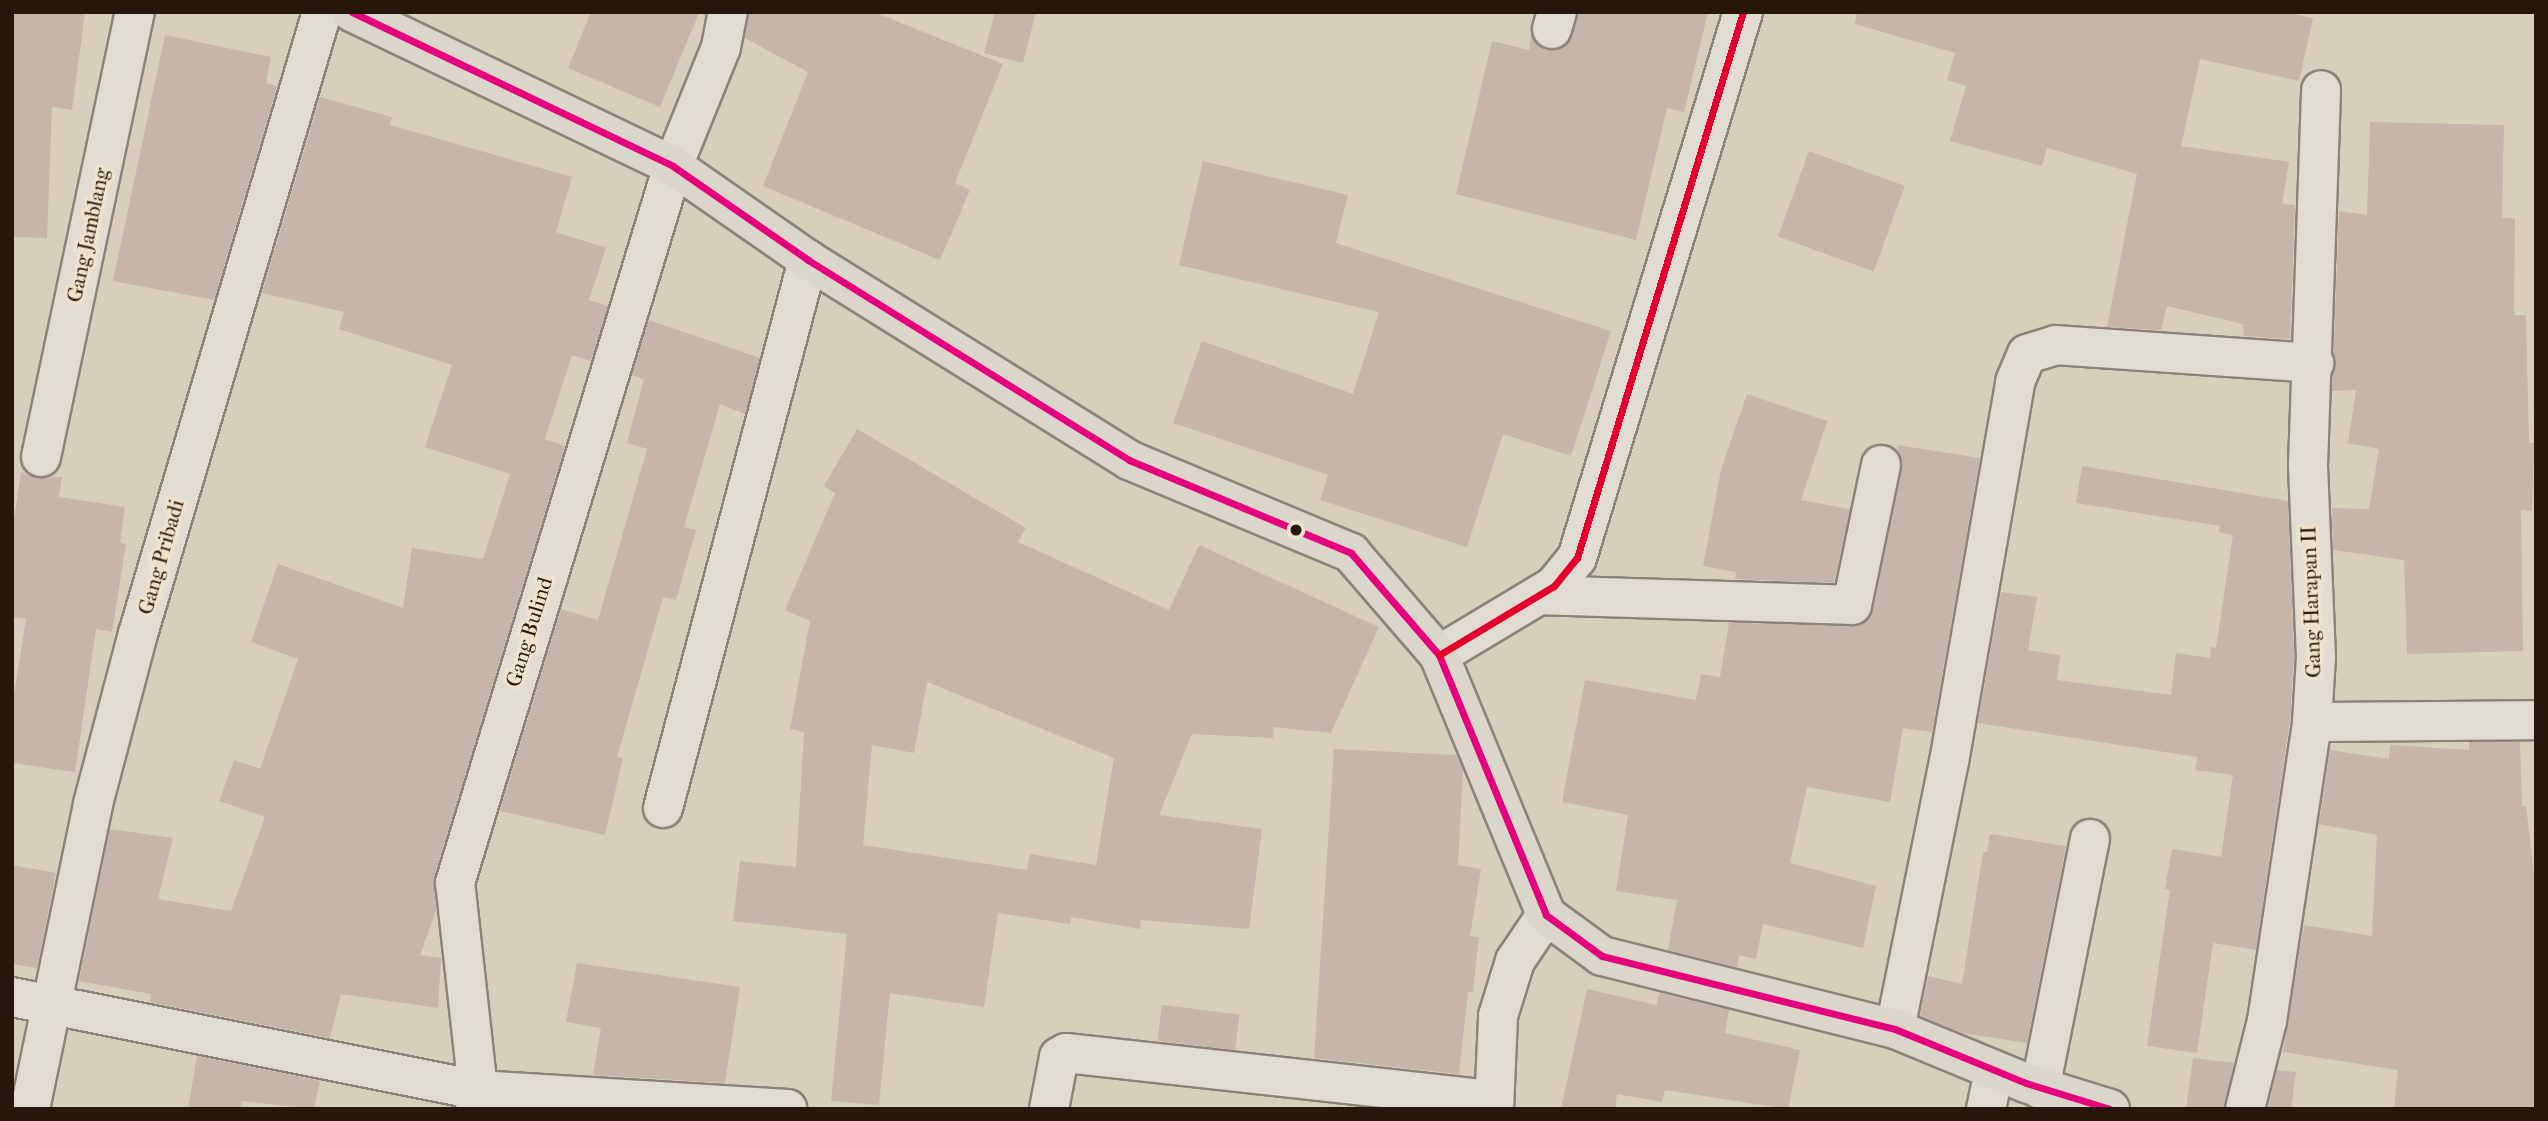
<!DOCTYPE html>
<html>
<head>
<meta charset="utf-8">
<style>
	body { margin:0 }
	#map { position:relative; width:2548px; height:1121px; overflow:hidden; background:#d8cfbb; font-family:"IM FELL French Canon",serif }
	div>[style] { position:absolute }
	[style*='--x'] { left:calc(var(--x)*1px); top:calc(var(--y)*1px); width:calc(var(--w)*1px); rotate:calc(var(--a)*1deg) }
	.building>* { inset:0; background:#c6b5a8; transform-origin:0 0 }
	.roads { filter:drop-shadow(2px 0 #8a8377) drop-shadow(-2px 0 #8a8377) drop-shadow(0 2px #8a8377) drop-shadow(0 -2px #8a8377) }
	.minor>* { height:38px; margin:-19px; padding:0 19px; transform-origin:19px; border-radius:19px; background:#e0dcd2 }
	.major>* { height:38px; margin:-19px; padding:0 19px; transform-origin:19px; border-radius:19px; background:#dbd6ca }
	.bus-1>* { height:7px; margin:-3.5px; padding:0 3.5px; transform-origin:3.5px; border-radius:3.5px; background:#e5007d }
	.bus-2>* { height:7px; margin:-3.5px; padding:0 3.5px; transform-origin:3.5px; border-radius:3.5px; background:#e4002b }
	.dots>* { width:19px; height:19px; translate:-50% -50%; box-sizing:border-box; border:4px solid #eee3ca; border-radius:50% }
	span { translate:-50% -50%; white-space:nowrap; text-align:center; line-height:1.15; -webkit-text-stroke:7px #eee3ca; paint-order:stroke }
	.street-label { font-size:21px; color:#28160a }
	.frame { position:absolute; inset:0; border:14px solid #28160a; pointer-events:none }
</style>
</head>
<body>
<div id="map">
	<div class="building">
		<i style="clip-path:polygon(12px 12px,85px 12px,72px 110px,52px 107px,47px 238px,12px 237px)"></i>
		<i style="clip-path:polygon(591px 12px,706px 12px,705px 16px,699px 13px,660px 107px,568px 68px)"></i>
		<i style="clip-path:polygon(749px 12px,874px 12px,1003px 64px,955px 183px,970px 190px,940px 260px,763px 186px,808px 72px,745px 38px)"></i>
		<i style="clip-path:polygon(995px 12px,1036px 12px,1023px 63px,984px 53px)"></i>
		<i style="clip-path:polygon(1578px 12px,1708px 12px,1684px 112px,1667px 108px,1636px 240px,1456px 194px,1492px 41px,1529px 50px,1531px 34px,1545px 50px,1558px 50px,1573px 36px)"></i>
		<i style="clip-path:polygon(1857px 12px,2285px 12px,2313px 18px,2299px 81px,2200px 59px,2181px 146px,2289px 162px,2282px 204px,2295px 205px,2290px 339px,2244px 336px,2243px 324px,2167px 306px,2161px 330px,2107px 327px,2137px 174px,2047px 148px,2042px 166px,1950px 141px,1966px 86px,1947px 80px,1955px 53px,1855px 24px)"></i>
		<i style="clip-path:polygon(165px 35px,271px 57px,266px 83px,277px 86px,214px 300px,113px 281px)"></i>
		<i style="clip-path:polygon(320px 97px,392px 117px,390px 125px,572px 177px,556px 232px,606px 248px,589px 300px,608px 306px,591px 361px,572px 355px,545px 439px,565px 446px,434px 877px,436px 911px,420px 955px,441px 958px,438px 1008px,341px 994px,330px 1038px,150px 1002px,151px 994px,79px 981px,110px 829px,173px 838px,158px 899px,231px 911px,265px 817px,219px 801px,234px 760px,260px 769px,298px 659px,251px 642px,278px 564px,403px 608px,412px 548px,483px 559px,510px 474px,425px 447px,452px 365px,339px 329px,344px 312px,262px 293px)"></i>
		<i style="clip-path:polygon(2370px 122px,2504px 125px,2502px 218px,2515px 218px,2514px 315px,2526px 315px,2529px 443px,2534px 443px,2532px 511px,2521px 510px,2523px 651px,2407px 654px,2404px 560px,2333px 550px,2332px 508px,2369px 509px,2379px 449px,2348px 443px,2356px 390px,2332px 391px,2339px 211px,2367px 215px)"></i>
		<i style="left:1809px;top:151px;width:102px;height:91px;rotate:20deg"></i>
		<i style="clip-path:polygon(1203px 161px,1348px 195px,1336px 243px,1611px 331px,1571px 456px,1503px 434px,1467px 547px,1320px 500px,1328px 475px,1173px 423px,1202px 341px,1353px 394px,1379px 312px,1179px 265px)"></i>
		<i style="clip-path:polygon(649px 320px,760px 358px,745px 414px,720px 404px,684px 527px,696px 530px,676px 600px,663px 597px,617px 757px,623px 758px,605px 835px,500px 811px,561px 609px,598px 620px,647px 449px,627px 443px,644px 379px,632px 375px)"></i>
		<i style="clip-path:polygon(1747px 394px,1827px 421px,1801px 500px,1850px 509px,1834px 583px,1735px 579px,1736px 572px,1703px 566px,1721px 470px)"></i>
		<i style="clip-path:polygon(evenodd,857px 429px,1026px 528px,1018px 542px,1169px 610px,1199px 545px,1379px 627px,1331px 733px,1274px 727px,1273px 738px,1192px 734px,1159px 815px,1262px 829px,1249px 929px,1141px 920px,1140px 929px,1071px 917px,1070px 924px,998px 913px,984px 1007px,890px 993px,879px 1105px,831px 1101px,847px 934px,733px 921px,740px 861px,796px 867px,804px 732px,790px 729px,810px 621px,785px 610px,835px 493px,824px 486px,857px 429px,927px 682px,1114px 758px,1096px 865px,1030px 854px,1027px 870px,863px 845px,872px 745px,914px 753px,927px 682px)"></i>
		<i style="clip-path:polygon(1897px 445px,1980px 458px,1932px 732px,1903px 728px,1890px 802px,1807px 787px,1790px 863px,1876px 886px,1863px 948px,1763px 924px,1756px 959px,1739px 955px,1737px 967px,1668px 950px,1677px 900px,1616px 891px,1628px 815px,1562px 802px,1585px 680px,1696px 700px,1701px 674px,1720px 677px,1729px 623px,1862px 625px,1873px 609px,1902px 469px)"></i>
		<i style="clip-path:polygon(2082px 466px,2288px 501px,2294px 657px,2290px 720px,2256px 950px,2213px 943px,2197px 1053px,2147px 1046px,2170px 890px,2165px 889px,2172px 849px,2221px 857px,2233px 775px,2195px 770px,2197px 757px,1978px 723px,2001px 592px,2037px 597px,2028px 650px,2060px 655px,2057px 680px,2171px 695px,2176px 653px,2210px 658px,2211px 647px,2216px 648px,2233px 535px,2219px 532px,2220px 526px,2076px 503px)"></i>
		<i style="clip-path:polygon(21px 472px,37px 478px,62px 477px,59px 497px,125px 507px,120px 543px,126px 544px,112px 632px,96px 629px,75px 772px,12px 763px,12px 707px,26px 619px,12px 617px,12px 532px)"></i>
		<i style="clip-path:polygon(2469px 742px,2520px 742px,2522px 806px,2526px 806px,2536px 891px,2536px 1109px,2394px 1109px,2398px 1070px,2283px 1052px,2304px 925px,2372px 936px,2377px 835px,2319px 824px,2330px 750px,2389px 759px,2390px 745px,2469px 750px)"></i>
		<i style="clip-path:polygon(1334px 749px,1456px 755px,1463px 770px,1458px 865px,1481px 869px,1470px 936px,1479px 937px,1473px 992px,1468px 992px,1459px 1074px,1314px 1058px)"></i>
		<i style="clip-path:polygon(1990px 834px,2066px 846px,2027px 1043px,1962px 1033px,1920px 1016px,1928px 976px,1962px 984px,1983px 852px,1987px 852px)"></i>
		<i style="clip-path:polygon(12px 865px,56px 873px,37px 968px,12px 964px)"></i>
		<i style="clip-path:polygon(577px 963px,740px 987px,725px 1083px,593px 1075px,601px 1028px,566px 1022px)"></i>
		<i style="clip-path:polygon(1587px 989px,1657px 1005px,1659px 993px,1729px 1010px,1725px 1033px,1800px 1050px,1788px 1109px,1665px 1090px,1662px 1102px,1617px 1094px,1615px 1109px,1561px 1109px)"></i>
		<i style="left:1162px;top:1005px;width:78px;height:36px;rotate:7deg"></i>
		<i style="clip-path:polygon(197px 1056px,320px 1081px,314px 1109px,242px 1101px,241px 1109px,188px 1109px)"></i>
		<i style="clip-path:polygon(2193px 1058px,2234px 1063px,2224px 1109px,2186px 1109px)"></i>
		<i style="clip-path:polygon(2277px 1070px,2296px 1072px,2291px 1109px,2268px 1109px)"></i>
	</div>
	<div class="roads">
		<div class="minor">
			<i style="--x:1552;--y:29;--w:18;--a:-74"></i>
			<i style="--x:41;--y:457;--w:455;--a:-78.1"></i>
			<i style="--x:1540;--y:595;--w:312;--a:1.8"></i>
			<i style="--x:1852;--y:605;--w:143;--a:-78.3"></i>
			<i style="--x:1439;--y:655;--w:134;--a:-31"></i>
			<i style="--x:1554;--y:586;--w:36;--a:-51"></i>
			<i style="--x:1577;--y:558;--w:571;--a:-73.09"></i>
			<i style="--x:2312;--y:722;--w:224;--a:-0.5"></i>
			<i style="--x:663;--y:808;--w:567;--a:-75.18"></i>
			<i style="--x:12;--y:997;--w:475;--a:11.3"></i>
			<i style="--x:478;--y:1090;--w:310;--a:3.5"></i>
			<i style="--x:1895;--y:1029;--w:272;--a:-78.6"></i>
			<i style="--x:1949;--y:762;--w:386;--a:-80.1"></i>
			<i style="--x:2015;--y:382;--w:30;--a:-67"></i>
			<i style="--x:2027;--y:354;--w:30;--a:-17"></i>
			<i style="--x:2056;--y:345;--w:259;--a:4"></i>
			<i style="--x:2040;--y:1089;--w:255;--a:-78.7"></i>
			<i style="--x:30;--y:1109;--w:311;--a:-78.3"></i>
			<i style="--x:93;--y:804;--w:176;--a:-75.2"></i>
			<i style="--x:138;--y:634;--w:649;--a:-73.52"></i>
			<i style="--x:475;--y:1109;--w:19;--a:-81"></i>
			<i style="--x:478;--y:1090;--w:208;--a:-96.3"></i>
			<i style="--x:455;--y:883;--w:749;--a:-73.09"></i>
			<i style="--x:673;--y:166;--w:128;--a:-68"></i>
			<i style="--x:721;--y:47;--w:36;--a:-79"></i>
			<i style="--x:1049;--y:1109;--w:53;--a:-79.1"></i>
			<i style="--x:1059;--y:1057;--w:8;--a:-30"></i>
			<i style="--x:1066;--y:1053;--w:431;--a:6.3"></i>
			<i style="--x:1494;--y:1109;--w:93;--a:-87.5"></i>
			<i style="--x:1498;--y:1016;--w:58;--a:-72.8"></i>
			<i style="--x:1515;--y:961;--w:55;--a:-56"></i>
			<i style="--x:1986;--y:1109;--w:39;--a:-78"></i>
			<i style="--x:2245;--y:1109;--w:91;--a:-76"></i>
			<i style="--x:2267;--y:1021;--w:302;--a:-81.4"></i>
			<i style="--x:2312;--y:722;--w:65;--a:-86.5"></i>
			<i style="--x:2316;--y:657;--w:192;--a:-92.4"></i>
			<i style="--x:2308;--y:465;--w:375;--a:-88"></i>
		</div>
		<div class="major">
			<i style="--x:352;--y:12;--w:356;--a:25.6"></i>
			<i style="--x:673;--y:166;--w:165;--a:34.8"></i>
			<i style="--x:808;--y:260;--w:378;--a:31.9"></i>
			<i style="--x:1129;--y:460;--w:241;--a:22.7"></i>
			<i style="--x:1351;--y:553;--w:135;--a:49.2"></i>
			<i style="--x:1439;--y:655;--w:281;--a:67.6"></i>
			<i style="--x:1546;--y:915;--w:69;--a:36.2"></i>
			<i style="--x:1602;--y:956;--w:302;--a:14"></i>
			<i style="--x:1895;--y:1029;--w:142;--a:22.4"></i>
			<i style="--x:2026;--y:1083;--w:88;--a:17.2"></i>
		</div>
	</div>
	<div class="bus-1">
		<i style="--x:352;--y:12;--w:356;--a:25.6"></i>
		<i style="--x:673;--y:166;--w:165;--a:34.8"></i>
		<i style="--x:808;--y:260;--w:378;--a:31.9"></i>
		<i style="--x:1129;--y:460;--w:241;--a:22.7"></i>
		<i style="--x:1351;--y:553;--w:135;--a:49.2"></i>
		<i style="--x:1439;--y:655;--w:281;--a:67.6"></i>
		<i style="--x:1546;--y:915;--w:69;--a:36.2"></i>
		<i style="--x:1602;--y:956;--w:302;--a:14"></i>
		<i style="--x:1895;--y:1029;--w:142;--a:22.4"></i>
		<i style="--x:2026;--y:1083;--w:88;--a:17.2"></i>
	</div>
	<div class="bus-2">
		<i style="--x:1439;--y:655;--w:134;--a:-31"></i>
		<i style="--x:1554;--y:586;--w:36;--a:-51"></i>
		<i style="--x:1577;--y:558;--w:571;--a:-73.09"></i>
	</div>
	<div class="dots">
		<i style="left:1296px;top:530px;background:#28160a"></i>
	</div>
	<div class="street-label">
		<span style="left:88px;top:235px;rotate:-78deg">Gang Jamblang</span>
		<span style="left:161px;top:557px;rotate:-74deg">Gang Pribadi</span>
		<span style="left:2311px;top:602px;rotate:-92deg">Gang Harapan II</span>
		<span style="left:529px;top:632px;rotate:-73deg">Gang Bulind</span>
	</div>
	<div class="frame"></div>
</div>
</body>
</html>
